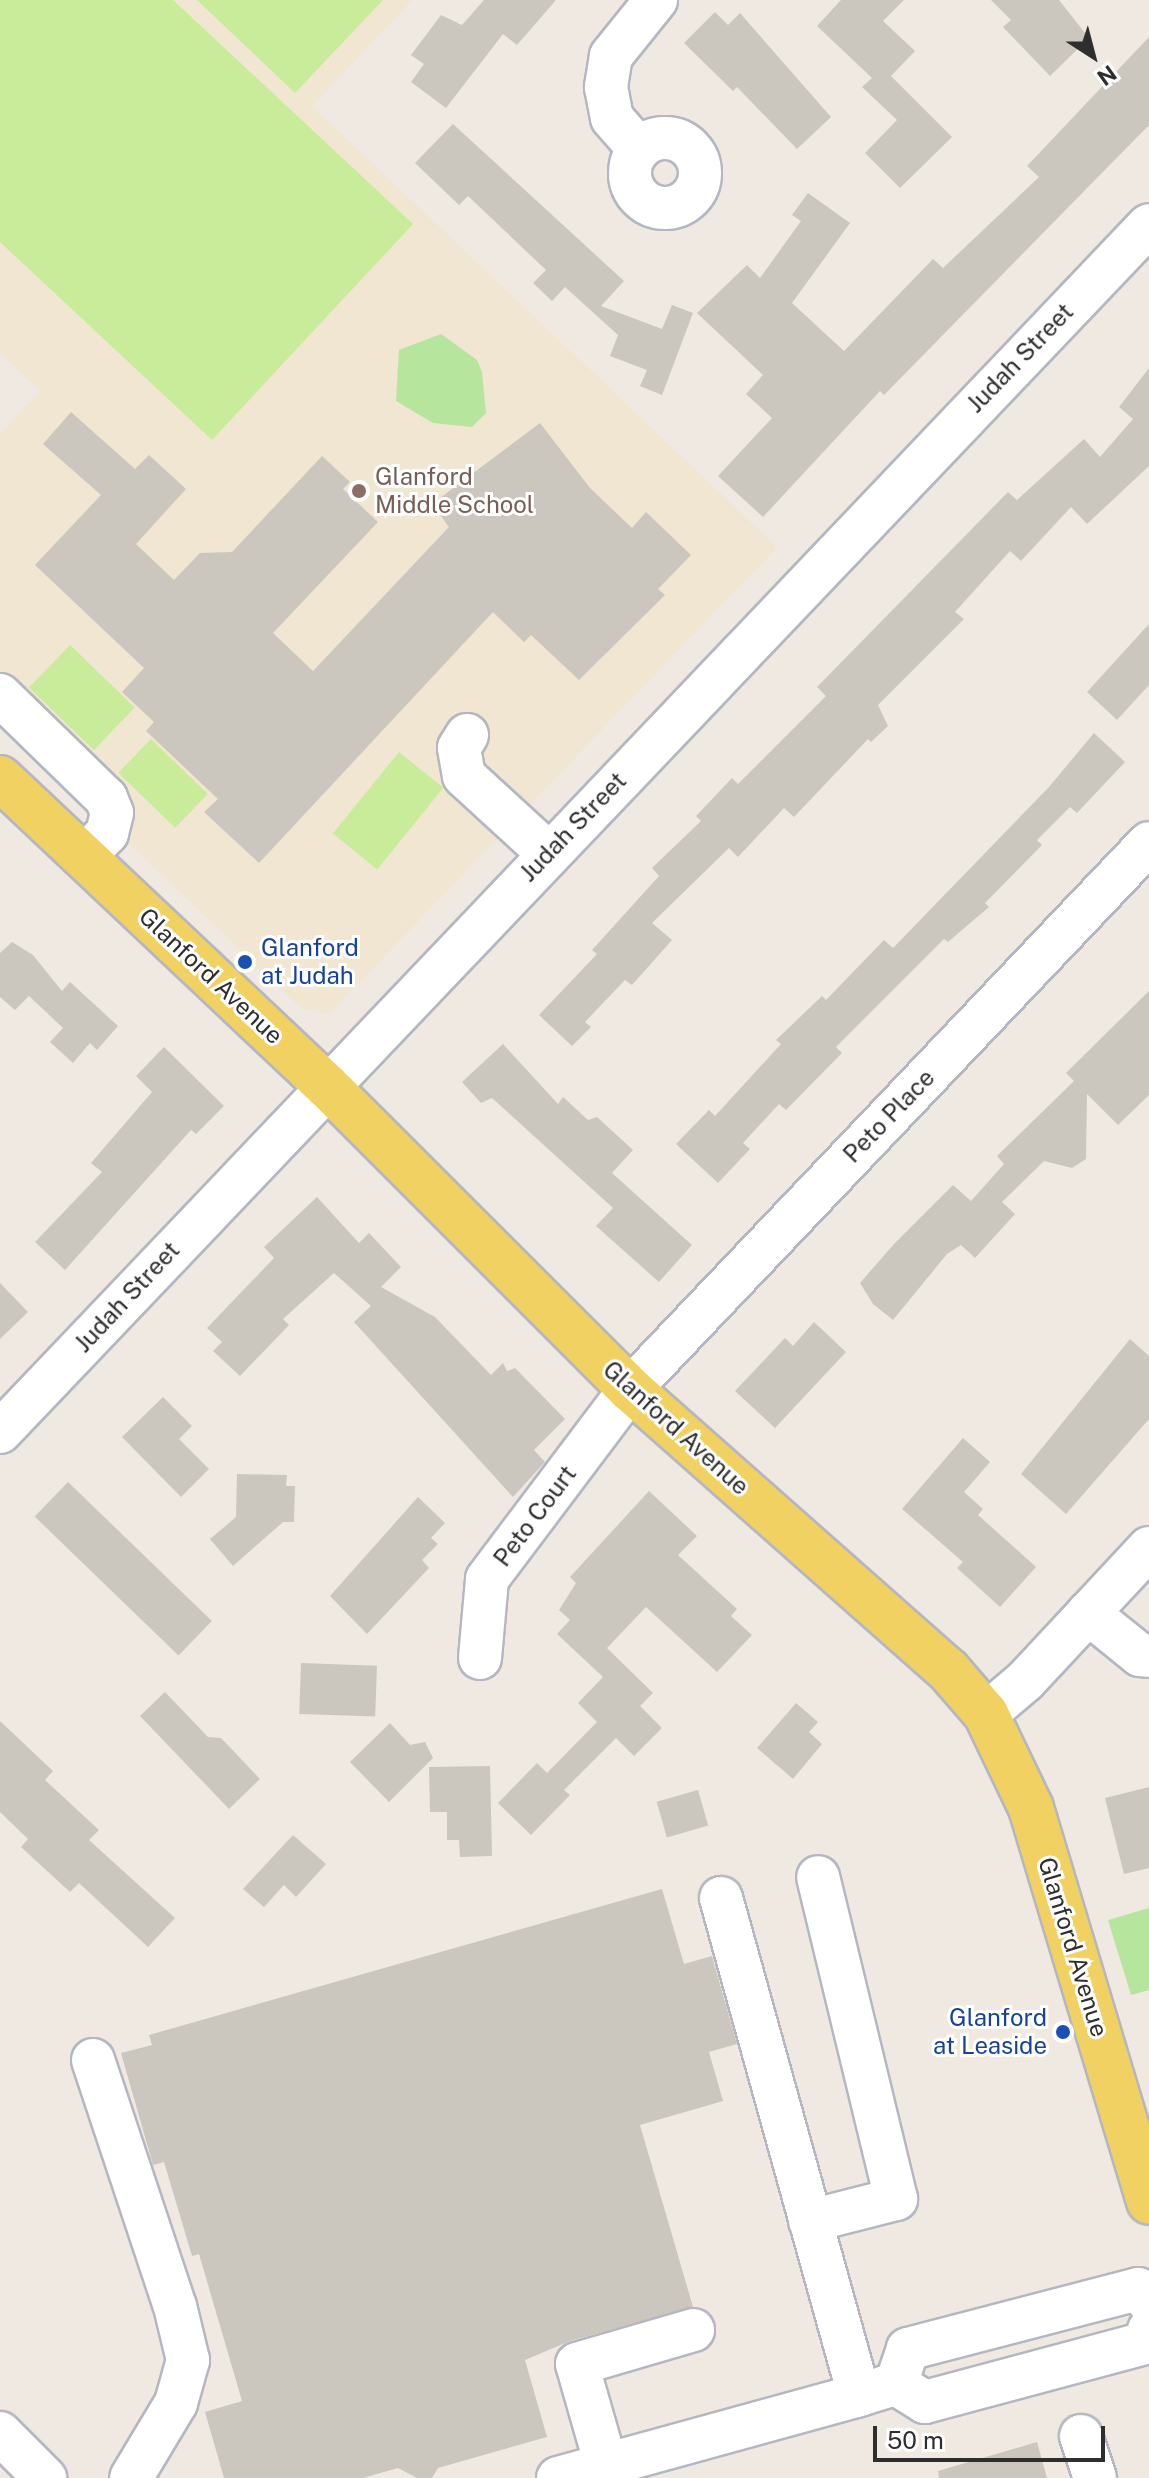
<!DOCTYPE html>
<html>
<head>
<meta charset="utf-8">
<style>
	body { margin:0 }
	#map { position:relative; width:1149px; height:2478px; overflow:hidden; background:#efe9e1; font-family:"Public Sans",sans-serif }
	div>[style] { position:absolute }
	[style*='--x'] { left:calc(var(--x)*1px); top:calc(var(--y)*1px); width:calc(var(--w)*1px); rotate:calc(var(--a)*1deg) }
	.education>* { inset:0; background:#f0e6d1 }
	.green>* { inset:0; background:#b6e59e }
	.pitch>* { inset:0; background:#c9ec9a; transform-origin:0 0 }
	.building>* { inset:0; background:#cbc7bf; transform-origin:0 0 }
	.roads { filter:drop-shadow(2px 0 #b4b7c1) drop-shadow(-2px 0 #b4b7c1) drop-shadow(0 2px #b4b7c1) drop-shadow(0 -2px #b4b7c1) }
	.minor>* { height:42px; margin:-21px; padding:0 21px; transform-origin:21px; border-radius:21px; background:#fff }
	.minor>.ring { margin:-21px; padding:0; box-sizing:content-box; background:none; border:42px solid #fff; border-radius:50% }
	.major>* { height:44px; margin:-22px; padding:0 22px; transform-origin:22px; border-radius:22px; background:#f2d163 }
	.dots>* { width:22px; height:22px; translate:-50% -50%; box-sizing:border-box; border:4px solid #fff; border-radius:50% }
	span { translate:-50% -50%; white-space:nowrap; text-align:center; line-height:1.15; -webkit-text-stroke:6px #fff; paint-order:stroke }
	.street-label { font-size:24px; color:#2e2e2e }
	.education-label { font-size:24px; color:#785e54 }
	.left { translate:0 -50%; text-align:left }
	.transit-label { font-size:24px; color:#164399 }
	.right { translate:-100% -50%; text-align:right }
	.north { position:absolute; left:1053px; top:16px; width:80px; height:80px; -webkit-text-stroke:6px #fff; paint-order:stroke; rotate:144deg; font-size:22px; font-weight:700; line-height:32px; text-align:center; color:#2e2e2e }
	.north::after { content:''; display:block; margin:auto; width:28px; height:36px; background:#2e2e2e; clip-path:polygon(50% 0,100% 100%,50% 72%,0 100%) }
	.scale { position:absolute; left:873px; top:2426px; width:232px; height:36px; box-sizing:border-box; border:4px solid #2e2e2e; border-top:0; padding-left:10px; font-size:24px; line-height:28px; white-space:nowrap; color:#2e2e2e; -webkit-text-stroke:6px #fff; paint-order:stroke }
</style>
</head>
<body>
<div id="map">
	<div class="education">
		<i style="clip-path:polygon(0 0,412px 0,312px 106px,777px 547px,329px 1014px,302px 1009px,0 720px,0 434px,40px 391px,0 353px)"></i>
	</div>
	<div class="green">
		<i style="clip-path:polygon(441px 334px,477px 360px,482px 372px,486px 413px,472px 427px,433px 423px,396px 401px,399px 350px)"></i>
		<i style="clip-path:polygon(1149px 1908px,1149px 1990px,1131px 1995px,1108px 1920px)"></i>
	</div>
	<div class="pitch">
		<i style="clip-path:polygon(0 0,173px 0,413px 224px,212px 440px,0 242px)"></i>
		<i style="clip-path:polygon(197px 0,383px 0,295px 93px)"></i>
		<i style="left:70px;top:645px;width:90px;height:59px;rotate:44deg"></i>
		<i style="left:151px;top:739px;width:79px;height:47px;rotate:44deg"></i>
		<i style="left:399px;top:752px;width:57px;height:105px;rotate:39deg"></i>
	</div>
	<div class="building">
		<i style="clip-path:polygon(484px 0,556px 0,517px 45px,503px 34px,446px 108px,411px 82px,424px 64px,411px 55px,441px 15px,462px 25px)"></i>
		<i style="clip-path:polygon(841px 0,904px 0,883px 21px,915px 51px,891px 76px,952px 137px,900px 188px,865px 153px,897px 120px,862px 87px,872px 78px,817px 26px)"></i>
		<i style="clip-path:polygon(991px 0,1059px 0,1089px 38px,1050px 76px,1003px 27px,1011px 20px)"></i>
		<i style="clip-path:polygon(715px 12px,728px 25px,740px 13px,831px 117px,797px 149px,737px 87px,733px 91px,684px 43px)"></i>
		<i style="clip-path:polygon(1149px 37px,1149px 125px,884px 395px,880px 391px,763px 517px,718px 476px,772px 418px,746px 394px,763px 375px,697px 313px,747px 265px,760px 278px,801px 221px,792px 215px,808px 193px,850px 223px,792px 303px,844px 351px,933px 259px,943px 268px,1039px 177px,1027px 166px)"></i>
		<i style="clip-path:polygon(453px 124px,624px 281px,601px 306px,662px 329px,672px 305px,693px 313px,662px 395px,640px 386px,647px 370px,610px 356px,618px 335px,565px 287px,552px 301px,533px 283px,546px 270px,468px 196px,459px 205px,415px 163px)"></i>
		<i style="clip-path:polygon(1149px 368px,1149px 466px,1087px 524px,1071px 507px,1021px 561px,1010px 551px,955px 612px,964px 619px,878px 705px,888px 726px,871px 742px,868px 739px,794px 817px,784px 808px,738px 857px,729px 848px,652px 923px,672px 940px,632px 985px,625px 980px,585px 1022px,591px 1027px,572px 1046px,539px 1015px,597px 954px,592px 950px,659px 876px,652px 868px,701px 821px,696px 816px,732px 778px,738px 784px,826px 696px,817px 687px,1008px 492px,1017px 500px,1084px 439px,1100px 457px,1133px 419px,1119px 407px)"></i>
		<i style="clip-path:polygon(71px 412px,135px 469px,149px 455px,186px 489px,136px 544px,174px 580px,200px 553px,232px 552px,322px 456px,350px 482px,343px 489px,378px 522px,273px 633px,313px 671px,449px 527px,432px 504px,540px 423px,590px 488px,632px 528px,646px 512px,691px 555px,658px 589px,665px 595px,579px 680px,531px 635px,524px 642px,493px 612px,259px 863px,204px 812px,218px 799px,146px 731px,154px 722px,122px 692px,144px 668px,35px 565px,101px 495px,43px 444px)"></i>
		<i style="clip-path:polygon(1149px 624px,1149px 685px,1117px 720px,1087px 692px)"></i>
		<i style="clip-path:polygon(1094px 733px,1125px 762px,1077px 813px,1070px 807px,1037px 840px,1042px 845px,985px 903px,989px 907px,948px 942px,944px 939px,836px 1047px,842px 1053px,786px 1110px,779px 1104px,743px 1143px,750px 1149px,718px 1183px,676px 1144px,709px 1110px,715px 1116px,781px 1044px,776px 1040px,822px 996px,826px 1000px,884px 940px,893px 948px,1049px 787px)"></i>
		<i style="clip-path:polygon(12px 942px,33px 955px,62px 991px,70px 982px,118px 1026px,97px 1050px,90px 1043px,73px 1063px,50px 1042px,63px 1028px,29px 996px,15px 1010px,0 997px,0 953px)"></i>
		<i style="clip-path:polygon(1149px 991px,1149px 1095px,1118px 1125px,1087px 1094px,1086px 1159px,1072px 1168px,1044px 1161px,1002px 1202px,1015px 1214px,975px 1258px,961px 1245px,947px 1254px,893px 1320px,873px 1304px,860px 1283px,894px 1244px,953px 1185px,971px 1201px,1004px 1164px,997px 1156px,1074px 1081px,1066px 1073px)"></i>
		<i style="clip-path:polygon(503px 1044px,558px 1104px,563px 1097px,588px 1120px,597px 1117px,633px 1150px,612px 1173px,692px 1245px,659px 1282px,596px 1226px,613px 1208px,492px 1098px,481px 1103px,462px 1082px)"></i>
		<i style="clip-path:polygon(164px 1047px,224px 1106px,196px 1134px,191px 1130px,65px 1270px,35px 1242px,102px 1172px,91px 1163px,152px 1092px,136px 1076px)"></i>
		<i style="clip-path:polygon(317px 1197px,359px 1243px,369px 1233px,401px 1267px,381px 1287px,435px 1317px,491px 1375px,503px 1363px,507px 1371px,515px 1368px,565px 1419px,534px 1450px,545px 1462px,513px 1497px,354px 1322px,371px 1306px,334px 1273px,283px 1319px,289px 1325px,240px 1376px,213px 1351px,222px 1342px,207px 1328px,274px 1258px,264px 1247px)"></i>
		<i style="clip-path:polygon(0 1283px,28px 1312px,0 1339px)"></i>
		<i style="clip-path:polygon(814px 1322px,846px 1352px,775px 1428px,735px 1391px,785px 1338px,793px 1346px)"></i>
		<i style="clip-path:polygon(1130px 1339px,1149px 1356px,1149px 1419px,1066px 1514px,1021px 1474px)"></i>
		<i style="clip-path:polygon(163px 1397px,192px 1426px,179px 1439px,209px 1469px,181px 1497px,122px 1437px)"></i>
		<i style="clip-path:polygon(963px 1438px,990px 1462px,964px 1492px,983px 1509px,978px 1515px,1036px 1567px,1000px 1607px,957px 1568px,963px 1562px,902px 1509px)"></i>
		<i style="clip-path:polygon(237px 1474px,287px 1475px,286px 1486px,295px 1486px,294px 1522px,283px 1522px,233px 1566px,210px 1539px,236px 1517px)"></i>
		<i style="left:68px;top:1482px;width:200px;height:48px;rotate:44deg"></i>
		<i style="clip-path:polygon(649px 1491px,697px 1536px,678px 1555px,737px 1609px,731px 1616px,752px 1635px,717px 1672px,646px 1607px,607px 1648px,653px 1693px,640px 1706px,662px 1728px,634px 1756px,616px 1738px,564px 1790px,570px 1795px,531px 1835px,498px 1803px,537px 1763px,547px 1773px,597px 1722px,578px 1703px,603px 1677px,557px 1634px,570px 1620px,559px 1610px,576px 1583px,570px 1577px)"></i>
		<i style="clip-path:polygon(418px 1497px,445px 1523px,431px 1538px,438px 1544px,422px 1560px,429px 1568px,367px 1634px,330px 1596px)"></i>
		<i style="left:301px;top:1663px;width:76px;height:51px;rotate:2deg"></i>
		<i style="clip-path:polygon(165px 1692px,208px 1737px,221px 1738px,260px 1779px,229px 1809px,140px 1716px)"></i>
		<i style="clip-path:polygon(796px 1703px,818px 1722px,809px 1732px,822px 1744px,793px 1779px,757px 1748px)"></i>
		<i style="clip-path:polygon(0 1721px,53px 1771px,45px 1780px,99px 1830px,89px 1840px,175px 1918px,148px 1947px,79px 1883px,70px 1892px,21px 1847px,28px 1839px,0 1812px)"></i>
		<i style="clip-path:polygon(390px 1723px,410px 1745px,425px 1742px,433px 1758px,389px 1802px,350px 1762px)"></i>
		<i style="clip-path:polygon(490px 1766px,492px 1856px,460px 1857px,459px 1840px,447px 1840px,447px 1812px,430px 1812px,429px 1767px)"></i>
		<i style="clip-path:polygon(1149px 1787px,1149px 1868px,1124px 1874px,1105px 1798px)"></i>
		<i style="left:698px;top:1790px;width:37px;height:43px;rotate:74deg"></i>
		<i style="clip-path:polygon(293px 1835px,326px 1864px,296px 1897px,284px 1885px,264px 1907px,243px 1889px)"></i>
		<i style="clip-path:polygon(662px 1889px,684px 1964px,712px 1956px,737px 2044px,709px 2052px,723px 2101px,640px 2125px,693px 2307px,570px 2341px,525px 2360px,547px 2437px,438px 2468px,432px 2478px,417px 2478px,398px 2468px,363px 2478px,224px 2478px,205px 2412px,242px 2401px,199px 2254px,192px 2256px,164px 2162px,153px 2165px,121px 2053px,152px 2045px,149px 2035px)"></i>
		<i style="clip-path:polygon(1037px 2442px,1047px 2478px,939px 2478px,938px 2471px)"></i>
	</div>
	<div class="roads">
		<div class="minor">
			<i class="ring" style="left:630px;top:138px;width:28px;height:28px"></i>
			<i style="--x:639;--y:149;--w:41;--a:-131.1"></i>
			<i style="--x:612;--y:118;--w:32;--a:-101"></i>
			<i style="--x:606;--y:87;--w:31;--a:-81"></i>
			<i style="--x:611;--y:56;--w:72;--a:-51.2"></i>
			<i style="--x:0;--y:695;--w:148;--a:44.2"></i>
			<i style="--x:106;--y:798;--w:16;--a:68"></i>
			<i style="--x:112;--y:813;--w:21;--a:104"></i>
			<i style="--x:107;--y:833;--w:33;--a:134"></i>
			<i style="--x:467;--y:735;--w:15;--a:122"></i>
			<i style="--x:459;--y:748;--w:28;--a:80"></i>
			<i style="--x:464;--y:776;--w:114;--a:42.5"></i>
			<i style="--x:0;--y:1432;--w:1666;--a:-46.41"></i>
			<i style="--x:1088;--y:1613;--w:67;--a:38.9"></i>
			<i style="--x:1140;--y:1655;--w:9;--a:6"></i>
			<i style="--x:480;--y:1658;--w:79;--a:-84.9"></i>
			<i style="--x:487;--y:1579;--w:238;--a:-53"></i>
			<i style="--x:630;--y:1389;--w:753;--a:-46.45"></i>
			<i style="--x:986;--y:1714;--w:51;--a:-40.2"></i>
			<i style="--x:1025;--y:1681;--w:182;--a:-47"></i>
			<i style="--x:721;--y:1898;--w:516;--a:74.48"></i>
			<i style="--x:859;--y:2395;--w:39;--a:-17"></i>
			<i style="--x:93;--y:2060;--w:259;--a:71.6"></i>
			<i style="--x:175;--y:2306;--w:56;--a:76.5"></i>
			<i style="--x:188;--y:2360;--w:45;--a:105.6"></i>
			<i style="--x:176;--y:2403;--w:87;--a:121"></i>
			<i style="--x:810;--y:2221;--w:89;--a:-14.3"></i>
			<i style="--x:896;--y:2199;--w:331;--a:-103.6"></i>
			<i style="--x:1149;--y:2302;--w:17;--a:-130"></i>
			<i style="--x:1138;--y:2289;--w:238;--a:165.4"></i>
			<i style="--x:908;--y:2349;--w:37;--a:109"></i>
			<i style="--x:896;--y:2384;--w:34;--a:32"></i>
			<i style="--x:925;--y:2402;--w:228;--a:-15"></i>
			<i style="--x:1145;--y:2343;--w:14;--a:-73"></i>
			<i style="--x:0;--y:2433;--w:64;--a:45"></i>
			<i style="--x:1081;--y:2436;--w:44;--a:71.6"></i>
			<i style="--x:606;--y:2465;--w:105;--a:-106"></i>
			<i style="--x:577;--y:2364;--w:121;--a:-16.3"></i>
			<i style="--x:558;--y:2478;--w:312;--a:-15.4"></i>
		</div>
		<div class="major">
			<i style="--x:0;--y:778;--w:449;--a:43.3"></i>
			<i style="--x:327;--y:1086;--w:429;--a:45"></i>
			<i style="--x:630;--y:1389;--w:424;--a:41.5"></i>
			<i style="--x:948;--y:1670;--w:58;--a:49.2"></i>
			<i style="--x:986;--y:1714;--w:104;--a:64.4"></i>
			<i style="--x:1031;--y:1808;--w:411;--a:73.3"></i>
		</div>
	</div>
	<div class="dots">
		<i style="left:359px;top:491px;background:#8d6e63"></i>
		<i style="left:245px;top:962px;background:#1a4fb4"></i>
		<i style="left:1063px;top:2032px;background:#1a4fb4"></i>
	</div>
	<div class="street-label">
		<span style="left:1020px;top:358px;rotate:-46deg">Judah Street</span>
		<span style="left:573px;top:827px;rotate:-46deg">Judah Street</span>
		<span style="left:211px;top:976px;rotate:43deg">Glanford Avenue</span>
		<span style="left:889px;top:1116px;rotate:-46deg">Peto Place</span>
		<span style="left:127px;top:1297px;rotate:-47deg">Judah Street</span>
		<span style="left:676px;top:1428px;rotate:42deg">Glanford Avenue</span>
		<span style="left:535px;top:1516px;rotate:-53deg">Peto Court</span>
		<span style="left:1073px;top:1947px;rotate:73deg">Glanford Avenue</span>
	</div>
	<div class="education-label">
		<span class="left" style="left:375px;top:491px">Glanford<br>Middle School</span>
	</div>
	<div class="transit-label">
		<span class="left" style="left:261px;top:962px">Glanford<br>at Judah</span>
		<span class="right" style="left:1047px;top:2032px">Glanford<br>at Leaside</span>
	</div>
	<div class="north">N</div>
	<div class="scale">50 m</div>
</div>
</body>
</html>
